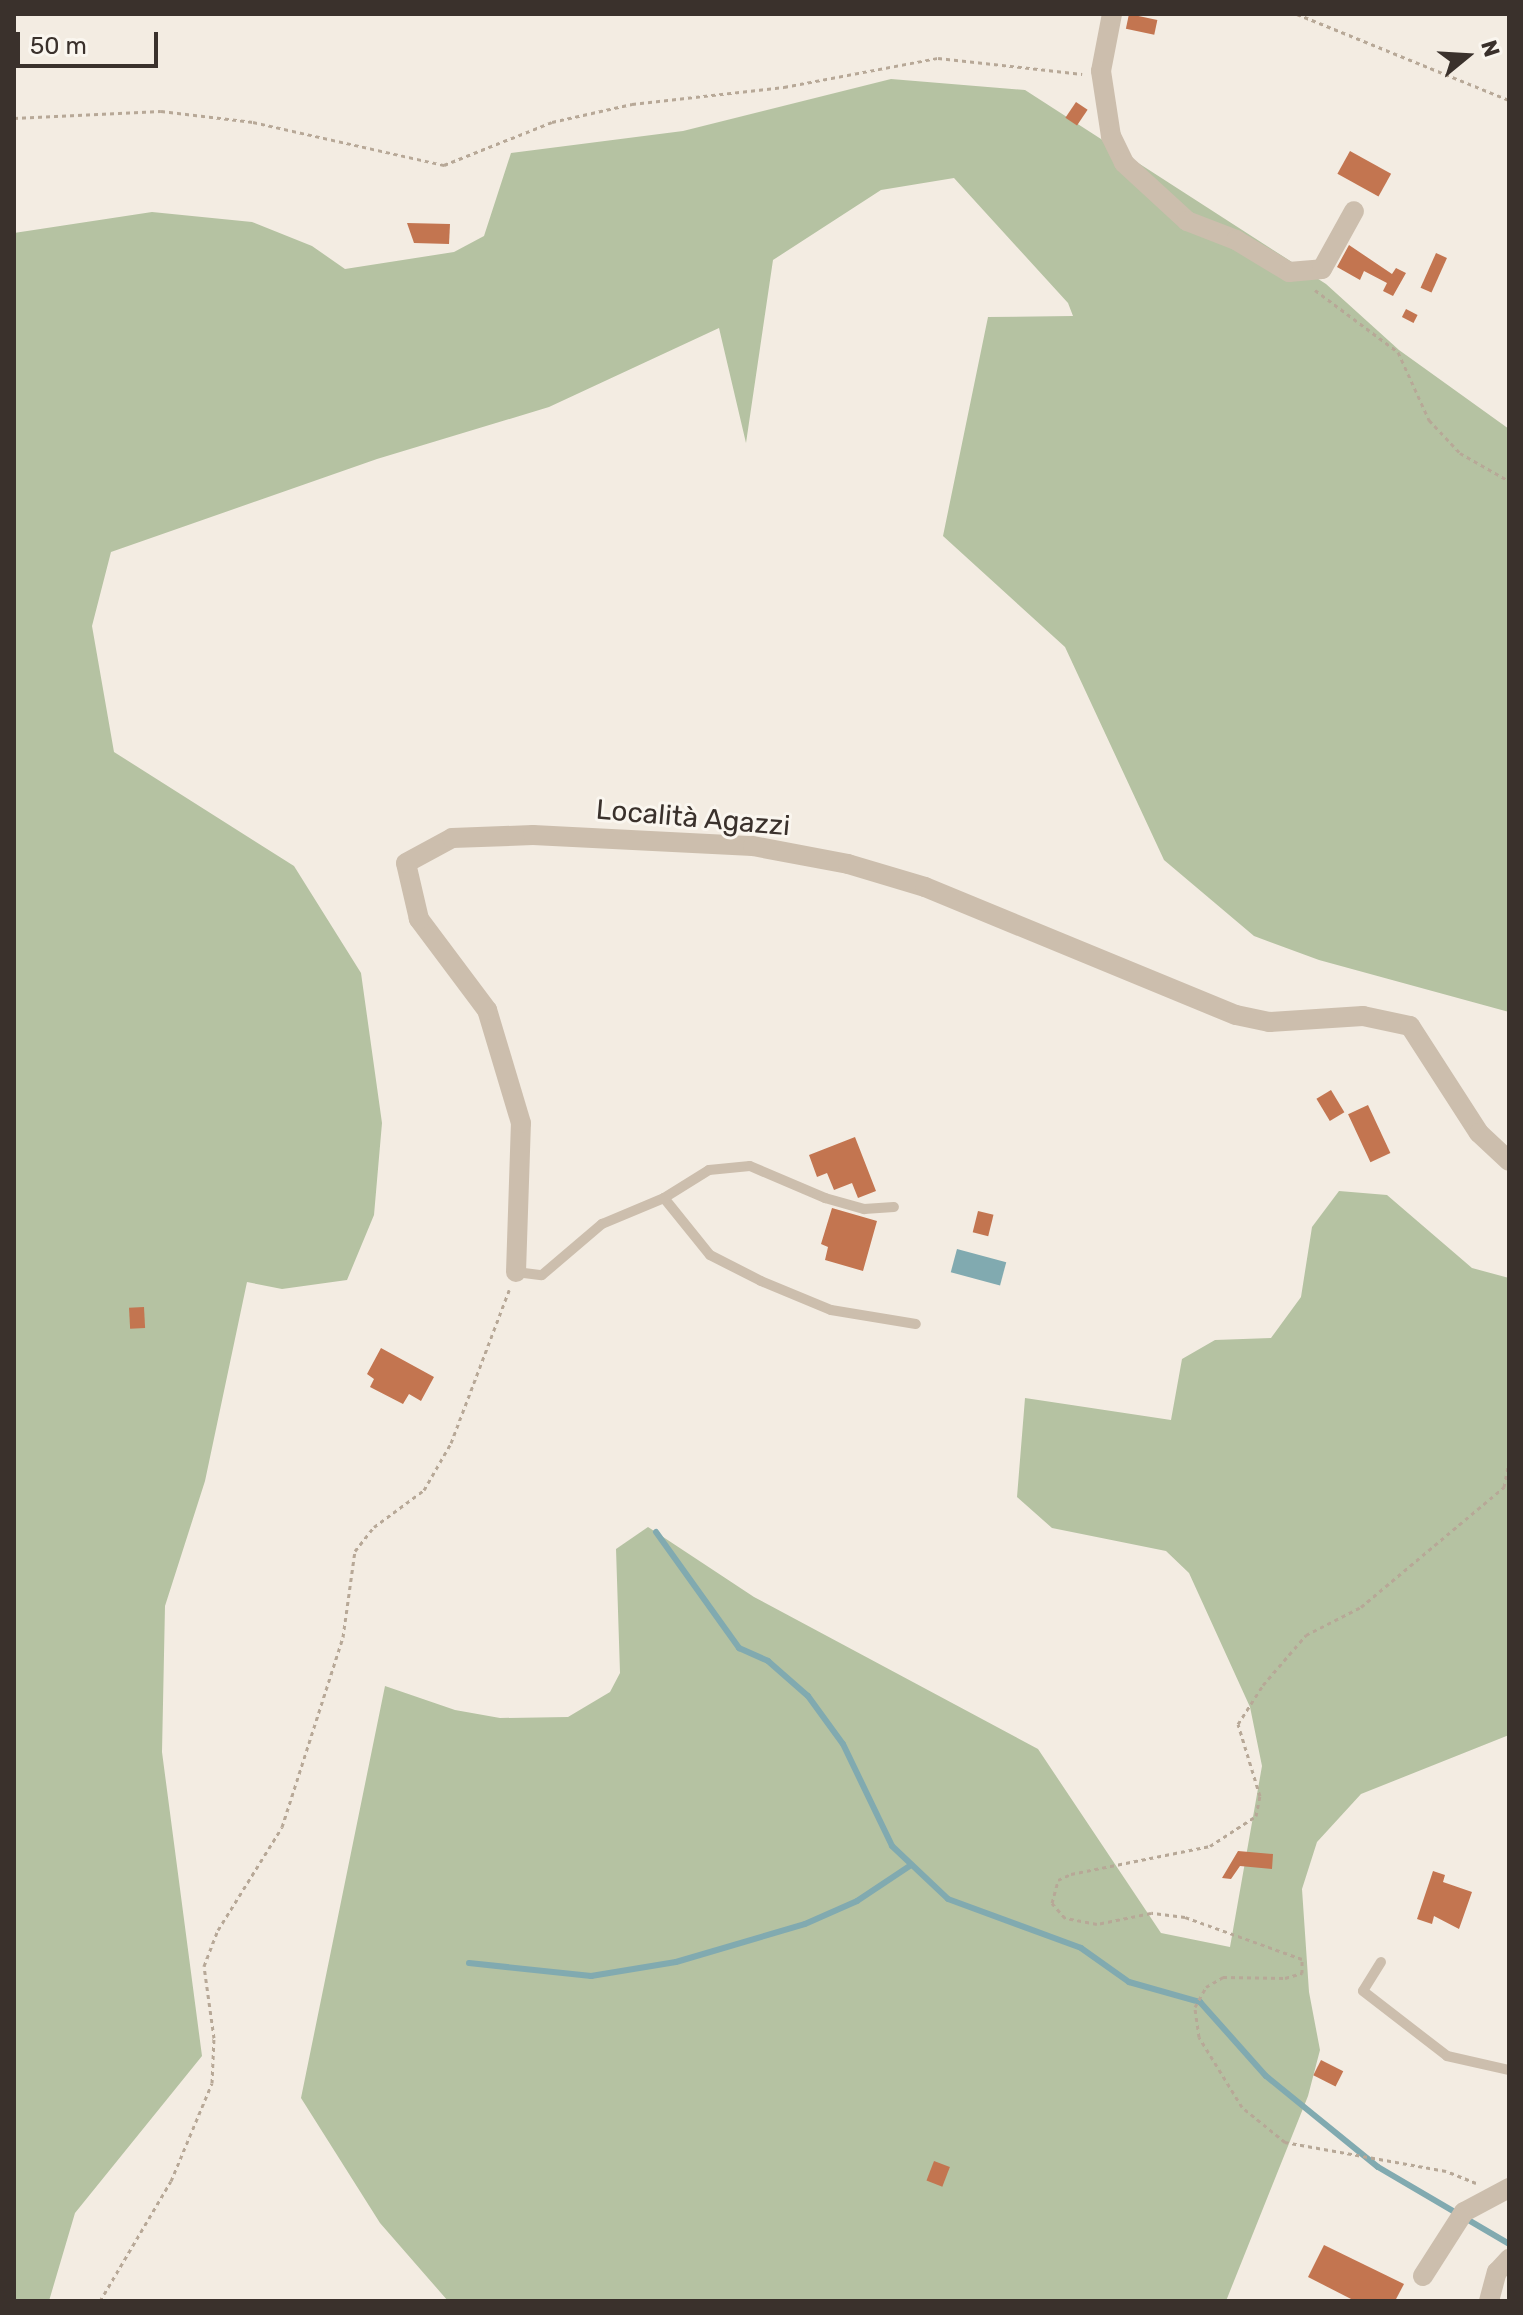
<!DOCTYPE html>
<html>
<head>
<meta charset="utf-8">
<style>
	body { margin:0 }
	#map { position:relative; width:1523px; height:2315px; overflow:hidden; background:#f3ece2; font-family:Rubik,sans-serif }
	div>[style] { position:absolute }
	[style*='--x'] { left:calc(var(--x)*1px); top:calc(var(--y)*1px); width:calc(var(--w)*1px); rotate:calc(var(--a)*1deg) }
	.green>* { inset:0; background:#b5c2a2 }
	.water>* { inset:0; background:#81aab0; transform-origin:0 0 }
	.stream>* { height:6px; margin:-3px; padding:0 3px; transform-origin:3px; border-radius:3px; background:#81aab0 }
	.building>* { inset:0; background:#c37550; transform-origin:0 0 }
	.path>* { height:3px; margin-top:-1.5px; transform-origin:0; background:repeating-linear-gradient(90deg,#b7a897 0 4px,transparent 0 8px) }
	.lane>* { height:10px; margin:-5px; padding:0 5px; transform-origin:5px; border-radius:5px; background:#ccbead }
	.street>* { height:20px; margin:-10px; padding:0 10px; transform-origin:10px; border-radius:10px; background:#ccbead }
	span { translate:-50% -50%; white-space:nowrap; text-align:center; line-height:1.15; -webkit-text-stroke:6px #faf6ef; paint-order:stroke }
	.street-label { font-size:28px; color:#3a312c }
	.frame { position:absolute; inset:0; border:16px solid #3a312c; pointer-events:none }
	.north { position:absolute; left:1427px; top:16px; width:80px; height:80px; -webkit-text-stroke:6px #faf6ef; paint-order:stroke; rotate:72deg; font-size:22px; font-weight:700; line-height:32px; text-align:center; color:#3a312c }
	.north::after { content:''; display:block; margin:auto; width:28px; height:36px; background:#3a312c; clip-path:polygon(50% 0,100% 100%,50% 72%,0 100%) }
	.scale { position:absolute; left:16px; top:32px; width:142px; height:36px; box-sizing:border-box; border:4px solid #3a312c; border-top:0; padding-left:10px; font-size:24px; line-height:28px; white-space:nowrap; color:#3a312c; -webkit-text-stroke:6px #faf6ef; paint-order:stroke }
</style>
</head>
<body>
<div id="map">
	<div class="green">
		<i style="clip-path:polygon(891px 79px,1025px 90px,1326px 284px,1399px 350px,1509px 429px,1509px 1012px,1319px 960px,1254px 936px,1164px 860px,1065px 647px,943px 536px,988px 317px,1073px 316px,1068px 303px,954px 178px,881px 190px,773px 260px,746px 443px,719px 328px,549px 407px,377px 459px,111px 552px,92px 626px,114px 752px,294px 866px,361px 973px,382px 1123px,374px 1215px,347px 1280px,282px 1289px,247px 1282px,205px 1481px,165px 1606px,162px 1752px,202px 2056px,75px 2213px,49px 2301px,14px 2301px,14px 233px,152px 212px,252px 222px,312px 246px,345px 269px,454px 252px,484px 236px,511px 153px,683px 131px)"></i>
		<i style="clip-path:polygon(1339px 1191px,1387px 1195px,1472px 1268px,1509px 1278px,1509px 1735px,1361px 1794px,1317px 1842px,1302px 1889px,1309px 1992px,1320px 2050px,1308px 2096px,1226px 2301px,448px 2301px,380px 2223px,301px 2098px,385px 1686px,455px 1710px,500px 1718px,568px 1717px,610px 1692px,620px 1673px,616px 1549px,648px 1527px,754px 1597px,1038px 1749px,1161px 1933px,1230px 1947px,1262px 1766px,1250px 1707px,1189px 1573px,1166px 1551px,1052px 1528px,1017px 1497px,1025px 1398px,1171px 1420px,1182px 1359px,1215px 1340px,1271px 1338px,1301px 1297px,1312px 1227px)"></i>
	</div>
	<div class="water">
		<i style="left:957px;top:1249px;width:51px;height:24px;rotate:15deg"></i>
	</div>
	<div class="stream">
		<i style="--x:656;--y:1532;--w:143;--a:54.4"></i>
		<i style="--x:739;--y:1648;--w:32;--a:24"></i>
		<i style="--x:768;--y:1661;--w:53;--a:41.2"></i>
		<i style="--x:808;--y:1696;--w:59;--a:53.9"></i>
		<i style="--x:843;--y:1744;--w:113;--a:64.3"></i>
		<i style="--x:892;--y:1846;--w:77;--a:43.4"></i>
		<i style="--x:948;--y:1899;--w:142;--a:20.2"></i>
		<i style="--x:1081;--y:1948;--w:59;--a:35.3"></i>
		<i style="--x:1129;--y:1982;--w:74;--a:15.7"></i>
		<i style="--x:1200;--y:2002;--w:99;--a:48.3"></i>
		<i style="--x:1266;--y:2076;--w:144;--a:39.1"></i>
		<i style="--x:1378;--y:2167;--w:152;--a:30.4"></i>
		<i style="--x:469;--y:1963;--w:123;--a:6.1"></i>
		<i style="--x:591;--y:1976;--w:86;--a:-9.4"></i>
		<i style="--x:676;--y:1962;--w:134;--a:-16.4"></i>
		<i style="--x:805;--y:1924;--w:57;--a:-23.9"></i>
		<i style="--x:857;--y:1901;--w:65;--a:-33.7"></i>
	</div>
	<div class="building">
		<i style="left:1129px;top:14px;width:29px;height:15px;rotate:12deg"></i>
		<i style="left:1076px;top:102px;width:14px;height:19px;rotate:34deg"></i>
		<i style="left:1350px;top:151px;width:47px;height:26px;rotate:29deg"></i>
		<i style="clip-path:polygon(407px 223px,450px 224px,449px 244px,414px 243px)"></i>
		<i style="clip-path:polygon(1349px 245px,1392px 274px,1396px 268px,1406px 273px,1393px 296px,1383px 291px,1387px 283px,1364px 271px,1360px 280px,1337px 267px)"></i>
		<i style="left:1436px;top:253px;width:12px;height:38px;rotate:24deg"></i>
		<i style="left:1406px;top:309px;width:13px;height:9px;rotate:27deg"></i>
		<i style="left:1331px;top:1090px;width:26px;height:17px;rotate:59deg"></i>
		<i style="left:1368px;top:1105px;width:53px;height:22px;rotate:65deg"></i>
		<i style="clip-path:polygon(855px 1137px,876px 1191px,858px 1198px,852px 1183px,834px 1190px,827px 1173px,817px 1177px,809px 1155px)"></i>
		<i style="clip-path:polygon(832px 1208px,877px 1221px,863px 1271px,825px 1260px,828px 1247px,821px 1244px)"></i>
		<i style="left:978px;top:1211px;width:16px;height:22px;rotate:14deg"></i>
		<i style="left:144px;top:1307px;width:21px;height:15px;rotate:87deg"></i>
		<i style="clip-path:polygon(381px 1348px,434px 1377px,421px 1401px,409px 1394px,403px 1404px,370px 1387px,374px 1379px,367px 1374px)"></i>
		<i style="clip-path:polygon(1238px 1851px,1273px 1854px,1272px 1869px,1240px 1866px,1231px 1879px,1222px 1878px)"></i>
		<i style="clip-path:polygon(1433px 1871px,1445px 1875px,1443px 1882px,1472px 1892px,1459px 1929px,1434px 1916px,1432px 1924px,1417px 1919px)"></i>
		<i style="left:1321px;top:2060px;width:25px;height:17px;rotate:27deg"></i>
		<i style="left:934px;top:2161px;width:17px;height:21px;rotate:21deg"></i>
		<i style="clip-path:polygon(1324px 2245px,1404px 2284px,1395px 2301px,1355px 2301px,1308px 2277px)"></i>
	</div>
	<div class="path">
		<i style="--x:1297;--y:14;--w:229;--a:22.1"></i>
		<i style="--x:14;--y:118;--w:147;--a:-2.7"></i>
		<i style="--x:161;--y:111;--w:93;--a:6.8"></i>
		<i style="--x:253;--y:122;--w:196;--a:12.7"></i>
		<i style="--x:444;--y:165;--w:116;--a:-21.7"></i>
		<i style="--x:552;--y:122;--w:82;--a:-12.7"></i>
		<i style="--x:632;--y:104;--w:153;--a:-6.4"></i>
		<i style="--x:784;--y:87;--w:157;--a:-10.7"></i>
		<i style="--x:938;--y:58;--w:145;--a:6.3"></i>
		<i style="--x:1315;--y:290;--w:104;--a:36.8"></i>
		<i style="--x:1398;--y:352;--w:75;--a:65.5"></i>
		<i style="--x:1429;--y:420;--w:45;--a:46.8"></i>
		<i style="--x:1460;--y:453;--w:56;--a:29.7"></i>
		<i style="--x:1509;--y:1275;--w:8;--a:90"></i>
		<i style="--x:1476;--y:2183;--w:32;--a:-158"></i>
		<i style="--x:1446;--y:2171;--w:164;--a:-169.8"></i>
		<i style="--x:1285;--y:2142;--w:55;--a:-140.9"></i>
		<i style="--x:1242;--y:2107;--w:82;--a:-121.6"></i>
		<i style="--x:1199;--y:2037;--w:30;--a:-98"></i>
		<i style="--x:1195;--y:2007;--w:23;--a:-61"></i>
		<i style="--x:1206;--y:1987;--w:20;--a:-30"></i>
		<i style="--x:1223;--y:1977;--w:62;--a:0.9"></i>
		<i style="--x:1285;--y:1978;--w:18;--a:-16"></i>
		<i style="--x:1302;--y:1973;--w:14;--a:-90"></i>
		<i style="--x:1302;--y:1959;--w:124;--a:-160.3"></i>
		<i style="--x:1185;--y:1917;--w:34;--a:-173"></i>
		<i style="--x:1151;--y:1913;--w:55;--a:168.5"></i>
		<i style="--x:1097;--y:1924;--w:33;--a:-169"></i>
		<i style="--x:1065;--y:1918;--w:20;--a:-131"></i>
		<i style="--x:1052;--y:1903;--w:24;--a:-75"></i>
		<i style="--x:1058;--y:1880;--w:14;--a:-25"></i>
		<i style="--x:1071;--y:1874;--w:142;--a:-11.4"></i>
		<i style="--x:1210;--y:1846;--w:55;--a:-33.1"></i>
		<i style="--x:1256;--y:1816;--w:20;--a:-79"></i>
		<i style="--x:1260;--y:1796;--w:75;--a:-107"></i>
		<i style="--x:1238;--y:1724;--w:46;--a:-57.3"></i>
		<i style="--x:1263;--y:1685;--w:66;--a:-49.3"></i>
		<i style="--x:1306;--y:1635;--w:62;--a:-27"></i>
		<i style="--x:1361;--y:1607;--w:187;--a:-40"></i>
		<i style="--x:1504;--y:1487;--w:26;--a:-79"></i>
		<i style="--x:100;--y:2301;--w:139;--a:-59.4"></i>
		<i style="--x:171;--y:2181;--w:106;--a:-67.3"></i>
		<i style="--x:212;--y:2083;--w:45;--a:-87.5"></i>
		<i style="--x:214;--y:2038;--w:73;--a:-97.9"></i>
		<i style="--x:204;--y:1966;--w:39;--a:-69"></i>
		<i style="--x:218;--y:1930;--w:121;--a:-58.1"></i>
		<i style="--x:282;--y:1827;--w:200;--a:-72.2"></i>
		<i style="--x:343;--y:1637;--w:87;--a:-82.1"></i>
		<i style="--x:355;--y:1551;--w:31;--a:-52"></i>
		<i style="--x:374;--y:1527;--w:62;--a:-36.5"></i>
		<i style="--x:424;--y:1490;--w:54;--a:-60.1"></i>
		<i style="--x:451;--y:1443;--w:164;--a:-69.2"></i>
	</div>
	<div class="lane">
		<i style="--x:664;--y:1198;--w:73;--a:51.1"></i>
		<i style="--x:710;--y:1255;--w:57;--a:27"></i>
		<i style="--x:761;--y:1281;--w:76;--a:22.5"></i>
		<i style="--x:831;--y:1310;--w:86;--a:9.4"></i>
		<i style="--x:516;--y:1272;--w:26;--a:7"></i>
		<i style="--x:542;--y:1275;--w:79;--a:-40.4"></i>
		<i style="--x:602;--y:1224;--w:67;--a:-22.8"></i>
		<i style="--x:664;--y:1198;--w:53;--a:-31.9"></i>
		<i style="--x:709;--y:1170;--w:41;--a:-5.6"></i>
		<i style="--x:750;--y:1166;--w:82;--a:23.1"></i>
		<i style="--x:825;--y:1198;--w:41;--a:15.8"></i>
		<i style="--x:864;--y:1209;--w:30;--a:-4"></i>
		<i style="--x:1381;--y:1962;--w:34;--a:122"></i>
		<i style="--x:1363;--y:1991;--w:106;--a:37.7"></i>
		<i style="--x:1447;--y:2056;--w:64;--a:12.7"></i>
	</div>
	<div class="street">
		<i style="--x:1112;--y:14;--w:58;--a:100.9"></i>
		<i style="--x:1101;--y:71;--w:66;--a:81.3"></i>
		<i style="--x:1111;--y:136;--w:30;--a:64"></i>
		<i style="--x:1124;--y:163;--w:86;--a:42.6"></i>
		<i style="--x:1187;--y:221;--w:53;--a:21.2"></i>
		<i style="--x:1236;--y:240;--w:62;--a:31.1"></i>
		<i style="--x:1289;--y:272;--w:33;--a:-5"></i>
		<i style="--x:1322;--y:269;--w:66;--a:-61.1"></i>
		<i style="--x:516;--y:1272;--w:149;--a:-88.1"></i>
		<i style="--x:521;--y:1123;--w:118;--a:-106.7"></i>
		<i style="--x:487;--y:1010;--w:114;--a:-126.8"></i>
		<i style="--x:419;--y:919;--w:57;--a:-103.1"></i>
		<i style="--x:406;--y:863;--w:52;--a:-28.5"></i>
		<i style="--x:452;--y:838;--w:81;--a:-2.1"></i>
		<i style="--x:533;--y:835;--w:220;--a:2.9"></i>
		<i style="--x:753;--y:846;--w:97;--a:10.7"></i>
		<i style="--x:848;--y:864;--w:80;--a:16.6"></i>
		<i style="--x:925;--y:887;--w:336;--a:22.4"></i>
		<i style="--x:1236;--y:1015;--w:34;--a:12"></i>
		<i style="--x:1269;--y:1022;--w:94;--a:-3.7"></i>
		<i style="--x:1363;--y:1016;--w:48;--a:12"></i>
		<i style="--x:1410;--y:1026;--w:127;--a:57.2"></i>
		<i style="--x:1479;--y:1133;--w:41;--a:43"></i>
		<i style="--x:1423;--y:2276;--w:76;--a:-57.4"></i>
		<i style="--x:1464;--y:2212;--w:51;--a:-28.1"></i>
		<i style="--x:1489;--y:2301;--w:30;--a:-75"></i>
		<i style="--x:1497;--y:2272;--w:18;--a:-47"></i>
	</div>
	<div class="street-label">
		<span style="left:693px;top:818px;rotate:5deg">Località Agazzi</span>
	</div>
	<div class="frame"></div>
	<div class="north">N</div>
	<div class="scale">50 m</div>
</div>
</body>
</html>
